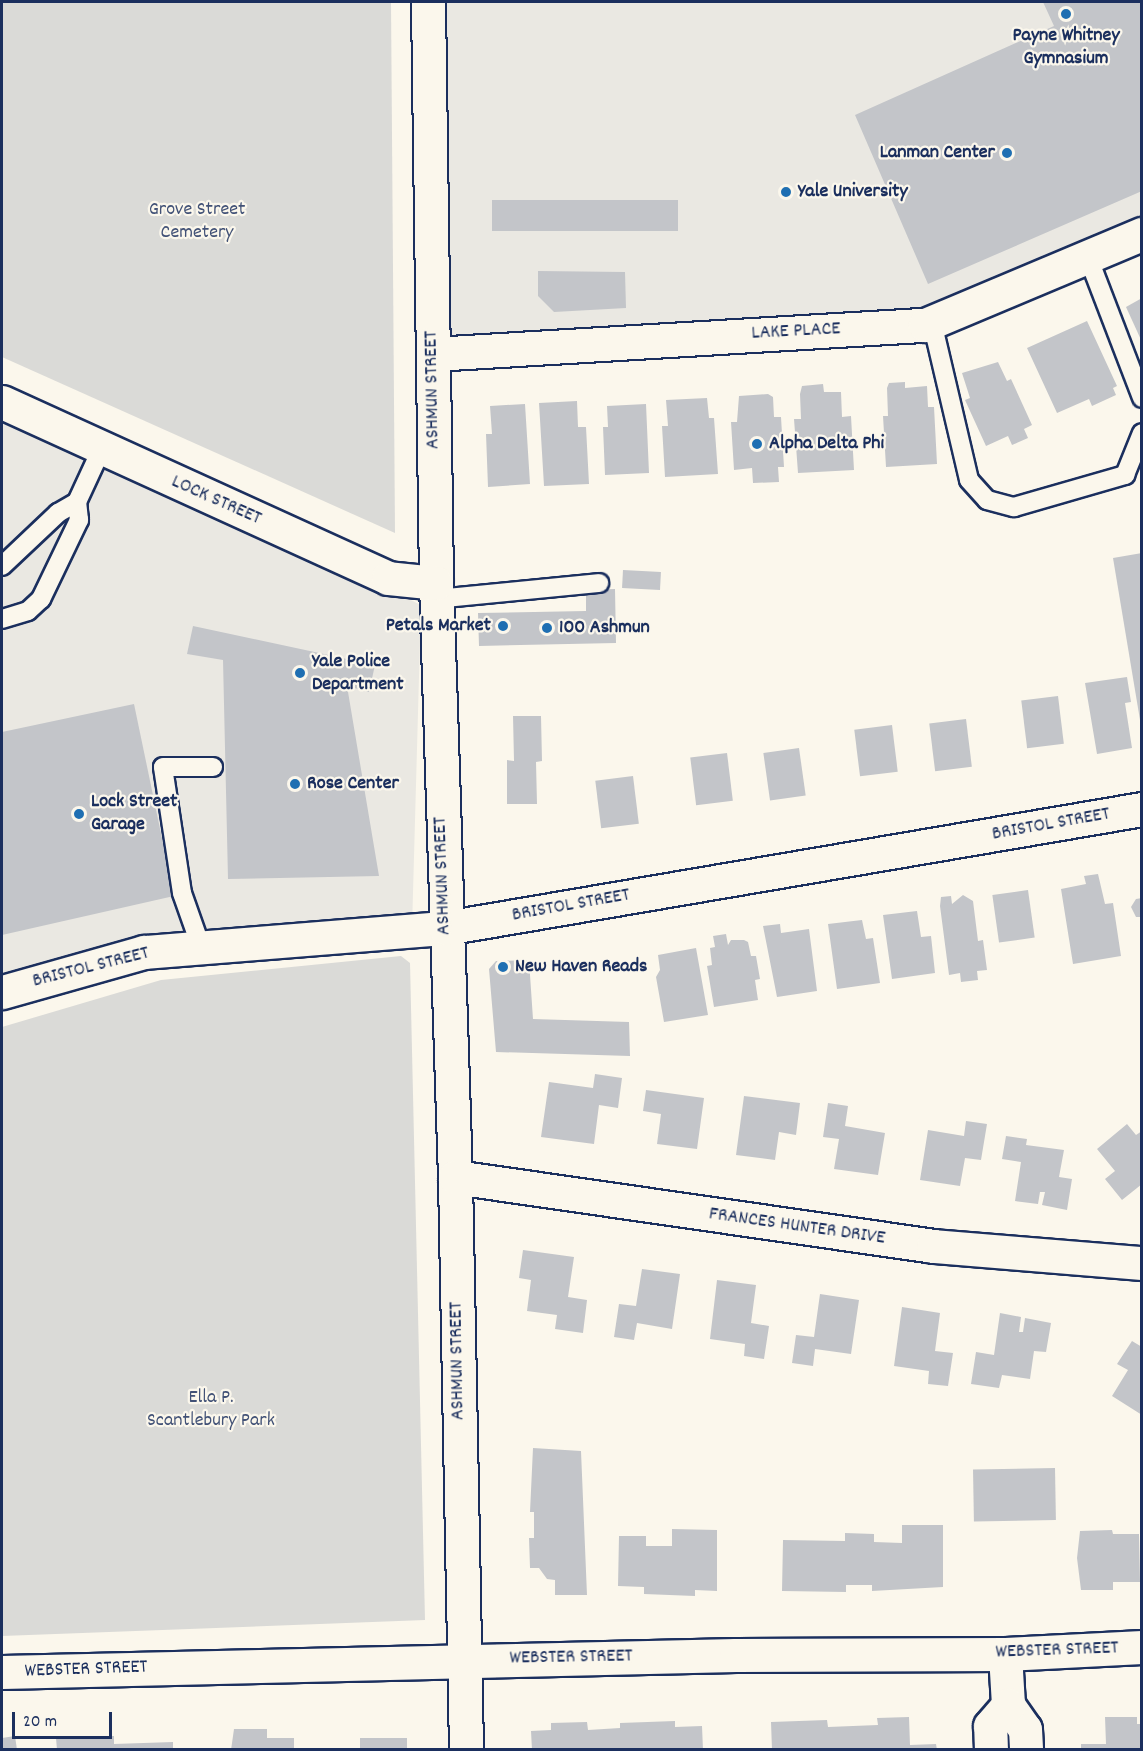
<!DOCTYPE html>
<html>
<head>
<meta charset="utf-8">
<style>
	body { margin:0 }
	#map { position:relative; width:1143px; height:1751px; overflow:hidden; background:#fbf7ec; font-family:Dekko,sans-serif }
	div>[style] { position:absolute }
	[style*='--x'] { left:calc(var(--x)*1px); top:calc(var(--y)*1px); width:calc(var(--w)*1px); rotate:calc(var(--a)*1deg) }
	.built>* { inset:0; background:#eae8e2 }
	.green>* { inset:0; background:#dadad7 }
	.building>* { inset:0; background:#c3c5c9; transform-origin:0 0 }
	.roads { filter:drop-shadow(2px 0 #1b2f5e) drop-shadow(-2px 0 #1b2f5e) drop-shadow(0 2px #1b2f5e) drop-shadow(0 -2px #1b2f5e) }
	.lane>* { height:18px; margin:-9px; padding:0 9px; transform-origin:9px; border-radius:9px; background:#fbf7ec }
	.street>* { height:33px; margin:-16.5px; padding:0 16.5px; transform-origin:16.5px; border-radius:16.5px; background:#fbf7ec }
	.dots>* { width:16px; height:16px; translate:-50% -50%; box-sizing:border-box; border:3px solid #fbf7ec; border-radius:50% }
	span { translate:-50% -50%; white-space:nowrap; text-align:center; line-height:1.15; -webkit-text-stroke:4.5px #fbf7ec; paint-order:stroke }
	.poi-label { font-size:20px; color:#1b2f5e; font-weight:700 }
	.right { translate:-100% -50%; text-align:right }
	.left { translate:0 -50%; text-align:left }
	.park-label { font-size:20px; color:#415176 }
	.street-label { font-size:20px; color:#1b2f5e }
	.frame { position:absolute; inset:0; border:3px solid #1b2f5e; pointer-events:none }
	.scale { position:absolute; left:12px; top:1712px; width:100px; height:27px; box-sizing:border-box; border:3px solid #1b2f5e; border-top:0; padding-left:8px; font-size:18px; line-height:21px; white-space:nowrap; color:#1b2f5e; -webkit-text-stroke:4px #fbf7ec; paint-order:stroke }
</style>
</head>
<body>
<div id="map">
	<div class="built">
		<i style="clip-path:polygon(428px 2px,1141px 2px,1141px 234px,925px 325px,433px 354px)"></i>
		<i style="clip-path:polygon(2px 407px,421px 605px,412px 929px,201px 947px,2px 1004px)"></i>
	</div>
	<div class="green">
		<i style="clip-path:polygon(2px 2px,391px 2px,395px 533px,2px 357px)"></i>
		<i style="clip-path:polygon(401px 956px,410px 963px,425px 1620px,2px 1636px,2px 1027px,161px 980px)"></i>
	</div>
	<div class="building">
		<i style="clip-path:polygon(1043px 2px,1142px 2px,1142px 191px,928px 284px,855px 115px,1054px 26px)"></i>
		<i style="left:678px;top:200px;width:31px;height:186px;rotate:90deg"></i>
		<i style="clip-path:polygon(538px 271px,625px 272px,626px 308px,554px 312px,538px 296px)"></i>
		<i style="clip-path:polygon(1142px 298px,1142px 342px,1126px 307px)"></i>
		<i style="clip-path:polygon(1087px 321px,1117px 386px,1113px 388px,1116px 395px,1092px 406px,1089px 399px,1057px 413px,1027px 348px)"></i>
		<i style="clip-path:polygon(998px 362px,1007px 381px,1011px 379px,1032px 425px,1024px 429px,1028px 438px,1012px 445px,1008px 436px,986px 446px,965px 400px,970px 398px,962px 373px)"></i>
		<i style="clip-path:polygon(905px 382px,905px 388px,927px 386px,928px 407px,934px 407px,937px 464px,886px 467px,883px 416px,888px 416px,887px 388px,889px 383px)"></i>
		<i style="clip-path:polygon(823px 384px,824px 392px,841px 392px,842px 417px,851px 416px,854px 470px,798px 473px,794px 419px,801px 419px,800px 394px,802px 386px)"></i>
		<i style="clip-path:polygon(768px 394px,773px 397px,774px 417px,781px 417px,784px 467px,778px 467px,779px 482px,753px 483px,752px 468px,734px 470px,731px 422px,737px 422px,739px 396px)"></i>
		<i style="clip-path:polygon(707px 398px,709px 418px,714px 418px,718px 474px,665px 477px,662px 426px,668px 426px,666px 400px)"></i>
		<i style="clip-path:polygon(577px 401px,578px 427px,586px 427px,589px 484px,544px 486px,539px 403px)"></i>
		<i style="clip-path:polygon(525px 404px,530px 484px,488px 487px,486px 434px,492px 434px,490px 406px)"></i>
		<i style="clip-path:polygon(646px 404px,649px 473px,605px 475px,603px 427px,608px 427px,607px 406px)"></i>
		<i style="clip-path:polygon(1142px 553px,1142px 720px,1140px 720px,1113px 558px)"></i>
		<i style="left:623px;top:570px;width:38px;height:18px;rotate:3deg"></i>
		<i style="clip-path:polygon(615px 589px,616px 643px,479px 646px,478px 613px,586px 611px,586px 590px)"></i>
		<i style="clip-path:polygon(193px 626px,375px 665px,369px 692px,347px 686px,379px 876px,228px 879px,223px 660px,187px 654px)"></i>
		<i style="clip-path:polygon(1127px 677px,1131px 702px,1125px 703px,1132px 748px,1097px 754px,1085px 683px)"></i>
		<i style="left:1058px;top:696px;width:48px;height:37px;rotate:83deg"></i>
		<i style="clip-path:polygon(134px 704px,174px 896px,2px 935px,2px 732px)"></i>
		<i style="clip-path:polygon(513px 716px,541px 716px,542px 761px,536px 762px,537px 804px,507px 804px,507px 760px,514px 761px)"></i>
		<i style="left:966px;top:719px;width:48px;height:37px;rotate:83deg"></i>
		<i style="left:892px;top:725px;width:47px;height:38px;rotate:83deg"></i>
		<i style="left:799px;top:748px;width:48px;height:36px;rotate:82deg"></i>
		<i style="left:727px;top:753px;width:48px;height:37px;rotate:83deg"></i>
		<i style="left:633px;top:776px;width:48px;height:38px;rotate:83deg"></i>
		<i style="clip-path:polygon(1098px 874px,1105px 904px,1113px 903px,1121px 956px,1073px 964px,1061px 889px,1086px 884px,1084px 876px)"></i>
		<i style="left:1028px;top:890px;width:48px;height:36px;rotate:82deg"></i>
		<i style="clip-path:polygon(963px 895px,973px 901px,978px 941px,983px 940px,987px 970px,977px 971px,978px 980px,961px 982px,960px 973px,949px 975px,940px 906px,941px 897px,951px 896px,952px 904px)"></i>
		<i style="clip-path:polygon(1142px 898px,1142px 917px,1136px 917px,1131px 907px,1136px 899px)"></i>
		<i style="clip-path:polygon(917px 911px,921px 937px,931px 936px,935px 973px,892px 979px,883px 915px)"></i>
		<i style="clip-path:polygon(862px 920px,866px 939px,873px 938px,880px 983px,837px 989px,828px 924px)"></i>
		<i style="clip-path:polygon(780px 924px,781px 933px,809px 929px,817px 991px,777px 997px,763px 926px)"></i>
		<i style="clip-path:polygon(726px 934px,728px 945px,731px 940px,744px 940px,748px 942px,751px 956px,756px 956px,760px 979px,755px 980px,758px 1000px,714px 1007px,707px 966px,712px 965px,710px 948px,715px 947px,713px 936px)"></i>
		<i style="clip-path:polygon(696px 948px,708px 1015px,664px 1022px,656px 977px,660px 970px,658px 955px)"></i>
		<i style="clip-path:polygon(529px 960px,533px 1019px,629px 1022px,630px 1056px,496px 1052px,489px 969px,496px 961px)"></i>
		<i style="clip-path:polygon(595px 1074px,622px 1078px,618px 1108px,599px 1105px,594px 1144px,541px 1137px,549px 1082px,593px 1088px)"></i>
		<i style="clip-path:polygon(646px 1090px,704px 1098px,697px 1149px,657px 1144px,661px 1114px,643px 1111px)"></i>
		<i style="clip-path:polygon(744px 1096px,800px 1103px,796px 1135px,779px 1132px,775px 1160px,736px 1155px)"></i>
		<i style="clip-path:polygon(828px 1103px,848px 1106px,845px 1126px,885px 1133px,878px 1175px,834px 1169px,839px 1139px,823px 1137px)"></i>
		<i style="clip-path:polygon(966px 1121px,987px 1124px,981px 1160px,965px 1158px,960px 1186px,920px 1180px,928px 1130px,964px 1136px)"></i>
		<i style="clip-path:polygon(1127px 1124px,1136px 1135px,1142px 1131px,1142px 1184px,1122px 1200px,1105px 1179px,1115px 1171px,1097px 1149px)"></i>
		<i style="clip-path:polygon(1006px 1136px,1027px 1139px,1026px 1145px,1064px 1150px,1059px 1177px,1072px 1179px,1067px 1210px,1042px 1205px,1045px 1192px,1040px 1192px,1038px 1204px,1015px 1201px,1021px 1162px,1002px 1159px)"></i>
		<i style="clip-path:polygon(523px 1250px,574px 1257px,568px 1297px,587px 1300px,583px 1333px,555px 1329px,557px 1315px,527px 1311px,531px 1280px,519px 1278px)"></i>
		<i style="clip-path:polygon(642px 1269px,680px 1274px,672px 1329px,637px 1323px,634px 1340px,614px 1337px,619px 1304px,636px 1306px)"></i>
		<i style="clip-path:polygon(717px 1280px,756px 1285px,751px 1323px,769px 1326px,764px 1359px,744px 1356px,745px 1344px,710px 1339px)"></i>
		<i style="clip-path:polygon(820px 1294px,859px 1300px,851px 1354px,815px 1349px,813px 1366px,792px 1363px,796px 1335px,814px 1337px)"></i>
		<i style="clip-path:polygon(902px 1307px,940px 1313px,935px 1351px,953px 1353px,948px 1386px,928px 1384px,929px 1371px,894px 1366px)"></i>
		<i style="clip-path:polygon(1000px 1313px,1021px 1317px,1019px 1332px,1023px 1332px,1025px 1318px,1051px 1323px,1046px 1352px,1034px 1351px,1030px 1379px,1002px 1375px,999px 1388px,971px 1384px,976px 1352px,994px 1355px)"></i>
		<i style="clip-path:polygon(1132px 1341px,1142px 1347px,1142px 1415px,1112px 1396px,1128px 1370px,1117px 1364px)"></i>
		<i style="clip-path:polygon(533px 1448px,581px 1451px,587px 1595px,555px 1595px,555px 1580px,547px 1579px,539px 1568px,530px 1568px,529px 1538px,534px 1538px,534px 1512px,530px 1512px)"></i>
		<i style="left:1055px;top:1468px;width:52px;height:82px;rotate:89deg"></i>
		<i style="clip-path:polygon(902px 1525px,943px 1525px,943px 1587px,872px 1591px,872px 1585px,846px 1585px,846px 1592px,782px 1591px,783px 1540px,845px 1541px,845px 1533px,874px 1534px,874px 1542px,902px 1543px)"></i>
		<i style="clip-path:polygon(672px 1529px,717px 1530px,717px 1591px,695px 1590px,695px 1596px,644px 1594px,644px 1587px,618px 1586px,619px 1536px,646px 1536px,646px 1546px,672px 1546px)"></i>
		<i style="clip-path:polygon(1112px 1530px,1113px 1534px,1139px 1534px,1140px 1582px,1113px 1582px,1113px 1590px,1081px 1590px,1077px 1558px,1080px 1531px)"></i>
		<i style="clip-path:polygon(909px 1717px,910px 1745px,936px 1744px,937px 1750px,772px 1750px,771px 1722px,827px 1720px,828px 1727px,878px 1725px,877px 1718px)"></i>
		<i style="clip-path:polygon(1105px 1717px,1137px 1717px,1137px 1724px,1142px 1724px,1142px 1750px,1081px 1750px,1081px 1744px,1106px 1744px)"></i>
		<i style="clip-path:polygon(675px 1721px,675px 1727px,702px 1726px,703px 1750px,532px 1750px,531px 1731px,551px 1730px,551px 1723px,587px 1722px,588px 1730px,620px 1728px,620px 1723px)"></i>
		<i style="clip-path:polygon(234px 1729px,267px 1729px,267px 1738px,294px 1738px,294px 1750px,231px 1750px)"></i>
		<i style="clip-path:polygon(15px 1736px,17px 1750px,2px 1750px,2px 1738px)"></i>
		<i style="clip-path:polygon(114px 1736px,114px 1744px,173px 1742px,173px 1750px,57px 1750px,56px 1738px)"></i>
		<i style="left:407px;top:1738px;width:12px;height:47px;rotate:90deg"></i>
	</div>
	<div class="roads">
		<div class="lane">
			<i style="--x:1088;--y:257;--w:151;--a:69"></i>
			<i style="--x:932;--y:322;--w:162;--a:76.8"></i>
			<i style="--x:969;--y:480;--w:27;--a:48"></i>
			<i style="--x:987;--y:500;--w:28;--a:15"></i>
			<i style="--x:1014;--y:507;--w:116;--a:-16.1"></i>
			<i style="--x:1125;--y:475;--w:45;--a:-68"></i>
			<i style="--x:2;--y:566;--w:77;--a:-43.4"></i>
			<i style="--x:58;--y:513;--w:22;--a:-30"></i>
			<i style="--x:436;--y:599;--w:164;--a:-5.6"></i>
			<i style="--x:2;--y:619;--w:27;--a:-17"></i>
			<i style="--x:28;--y:611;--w:18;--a:-43"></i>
			<i style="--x:41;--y:599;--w:88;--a:-64.3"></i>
			<i style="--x:79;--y:520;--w:18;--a:-96"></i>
			<i style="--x:77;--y:502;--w:60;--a:-65.2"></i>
			<i style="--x:201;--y:947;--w:57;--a:-109.4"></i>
			<i style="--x:182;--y:893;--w:127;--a:-98.6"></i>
			<i style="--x:163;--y:767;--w:50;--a:0"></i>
		</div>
		<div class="street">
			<i style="--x:428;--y:2;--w:581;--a:89.21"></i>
			<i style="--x:436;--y:583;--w:594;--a:88.17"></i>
			<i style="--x:455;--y:1177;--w:573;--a:88.9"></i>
			<i style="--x:433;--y:354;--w:493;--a:-3.4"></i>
			<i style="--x:925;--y:325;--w:235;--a:-22.8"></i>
			<i style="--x:2;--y:402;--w:424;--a:24.5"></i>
			<i style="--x:388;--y:578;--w:48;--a:5.9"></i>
			<i style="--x:2;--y:992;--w:148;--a:-15.7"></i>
			<i style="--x:144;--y:952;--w:302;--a:-4.6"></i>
			<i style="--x:445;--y:928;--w:707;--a:-9.69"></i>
			<i style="--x:455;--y:1177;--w:483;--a:8.2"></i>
			<i style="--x:933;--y:1246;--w:210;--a:4.7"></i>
			<i style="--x:1005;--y:1654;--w:51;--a:86.6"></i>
			<i style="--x:1008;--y:1705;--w:29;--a:55"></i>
			<i style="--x:1025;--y:1729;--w:21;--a:87"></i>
			<i style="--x:2;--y:1672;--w:734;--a:-1.33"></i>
			<i style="--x:736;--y:1655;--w:269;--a:-0.2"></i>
			<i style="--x:1005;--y:1654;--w:137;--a:-2.9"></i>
			<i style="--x:991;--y:1750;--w:24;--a:-92"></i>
			<i style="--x:990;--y:1726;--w:28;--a:-49"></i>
		</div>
	</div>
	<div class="dots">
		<i style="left:1066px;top:14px;background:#1f6fb2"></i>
		<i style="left:1007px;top:153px;background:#1f6fb2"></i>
		<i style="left:786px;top:192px;background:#1f6fb2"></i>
		<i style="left:757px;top:444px;background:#1f6fb2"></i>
		<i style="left:503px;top:626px;background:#1f6fb2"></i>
		<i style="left:547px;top:628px;background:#1f6fb2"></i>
		<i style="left:300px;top:673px;background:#1f6fb2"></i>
		<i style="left:295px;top:784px;background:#1f6fb2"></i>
		<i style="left:79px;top:814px;background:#1f6fb2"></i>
		<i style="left:503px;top:967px;background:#1f6fb2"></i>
	</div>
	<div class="poi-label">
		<span style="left:1066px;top:48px">Payne Whitney<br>Gymnasium</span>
		<span class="right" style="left:995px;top:153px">Lanman Center</span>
		<span class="left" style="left:798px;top:192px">Yale University</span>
		<span class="left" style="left:769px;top:444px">Alpha Delta Phi</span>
		<span class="right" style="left:491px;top:626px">Petals Market</span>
		<span class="left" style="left:559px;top:628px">100 Ashmun</span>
		<span class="left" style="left:312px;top:674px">Yale Police<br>Department</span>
		<span class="left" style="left:307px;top:784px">Rose Center</span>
		<span class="left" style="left:91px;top:814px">Lock Street<br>Garage</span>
		<span class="left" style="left:515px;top:967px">New Haven Reads</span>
	</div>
	<div class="park-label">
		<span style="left:197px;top:222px">Grove Street<br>Cemetery</span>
		<span style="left:211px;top:1410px">Ella P.<br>Scantlebury Park</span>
	</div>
	<div class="street-label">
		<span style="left:796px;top:332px;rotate:-3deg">LAKE PLACE</span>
		<span style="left:433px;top:390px;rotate:-91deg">ASHMUN STREET</span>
		<span style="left:216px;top:501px;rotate:24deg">LOCK STREET</span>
		<span style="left:1051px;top:825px;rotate:-10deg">BRISTOL STREET</span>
		<span style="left:443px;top:876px;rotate:-92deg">ASHMUN STREET</span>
		<span style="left:571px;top:906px;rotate:-10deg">BRISTOL STREET</span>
		<span style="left:91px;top:968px;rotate:-14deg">BRISTOL STREET</span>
		<span style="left:797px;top:1227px;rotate:8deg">FRANCES HUNTER DRIVE</span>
		<span style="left:458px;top:1361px;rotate:-91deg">ASHMUN STREET</span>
		<span style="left:1057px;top:1651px;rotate:-2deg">WEBSTER STREET</span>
		<span style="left:571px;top:1658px;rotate:-1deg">WEBSTER STREET</span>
		<span style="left:86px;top:1670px;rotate:-2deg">WEBSTER STREET</span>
	</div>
	<div class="frame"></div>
	<div class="scale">20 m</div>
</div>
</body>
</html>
